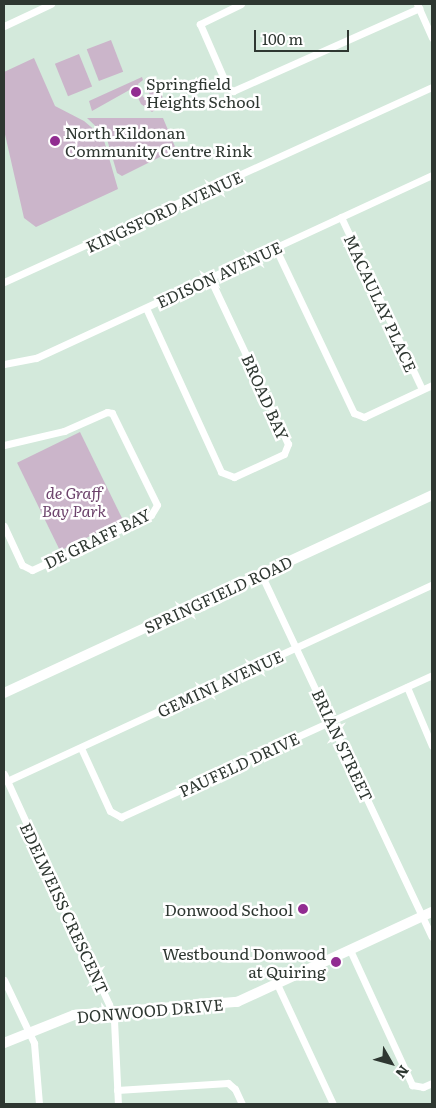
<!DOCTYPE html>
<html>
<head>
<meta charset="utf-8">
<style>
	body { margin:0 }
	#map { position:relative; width:436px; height:1108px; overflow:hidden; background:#d3e9db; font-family:Literata,serif }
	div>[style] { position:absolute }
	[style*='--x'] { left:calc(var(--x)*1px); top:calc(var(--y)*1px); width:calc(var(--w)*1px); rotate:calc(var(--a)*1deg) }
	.green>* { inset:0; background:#cbb5ca; transform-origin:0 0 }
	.street>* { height:7px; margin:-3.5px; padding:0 3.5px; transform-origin:3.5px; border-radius:3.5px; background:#fff }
	.secondary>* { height:10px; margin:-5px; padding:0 5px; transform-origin:5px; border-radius:5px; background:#fff }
	.dots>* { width:14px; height:14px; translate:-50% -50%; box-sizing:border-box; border:2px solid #fff; border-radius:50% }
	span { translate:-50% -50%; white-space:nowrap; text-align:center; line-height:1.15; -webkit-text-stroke:5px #fff; paint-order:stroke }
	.poi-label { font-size:16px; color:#2e3731 }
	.left { translate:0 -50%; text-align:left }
	.right { translate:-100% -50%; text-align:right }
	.street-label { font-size:16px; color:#2e3731 }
	.park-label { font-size:16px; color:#6d436c; font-style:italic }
	.frame { position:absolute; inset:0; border:5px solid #2e3731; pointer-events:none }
	.north { position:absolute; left:366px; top:1038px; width:50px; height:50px; -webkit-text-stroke:4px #fff; paint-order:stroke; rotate:128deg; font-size:14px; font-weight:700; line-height:20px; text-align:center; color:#2e3731 }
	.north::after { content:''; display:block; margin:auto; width:18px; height:22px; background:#2e3731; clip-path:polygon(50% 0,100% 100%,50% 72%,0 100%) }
	.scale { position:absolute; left:254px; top:30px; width:95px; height:22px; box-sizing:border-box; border:2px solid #2e3731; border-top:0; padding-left:6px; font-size:15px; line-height:18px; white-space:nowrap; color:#2e3731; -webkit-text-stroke:4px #fff; paint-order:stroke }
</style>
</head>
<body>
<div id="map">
	<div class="green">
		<i style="left:111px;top:40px;width:34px;height:26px;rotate:69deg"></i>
		<i style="left:79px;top:54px;width:35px;height:26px;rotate:68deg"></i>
		<i style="clip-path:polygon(34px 58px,55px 106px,84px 121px,103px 137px,118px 189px,36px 227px,24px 218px,4px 130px,4px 72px)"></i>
		<i style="clip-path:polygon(142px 77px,143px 80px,138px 84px,143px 97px,150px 100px,155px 110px,152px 112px,141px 104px,133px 88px,92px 111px,89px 101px)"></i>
		<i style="clip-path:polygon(151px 79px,157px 80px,163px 99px,153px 100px,146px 88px,147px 81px)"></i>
		<i style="clip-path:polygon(87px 118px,163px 118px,176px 149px,122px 176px,117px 173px,106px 136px)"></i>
		<i style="left:80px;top:432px;width:98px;height:70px;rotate:64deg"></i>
	</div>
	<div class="street">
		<i style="--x:241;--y:4;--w:46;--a:154"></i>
		<i style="--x:200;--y:24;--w:70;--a:66.4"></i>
		<i style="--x:228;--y:88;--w:6;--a:31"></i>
		<i style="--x:233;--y:91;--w:204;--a:-24"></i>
		<i style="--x:417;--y:4;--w:37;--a:66"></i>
		<i style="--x:4;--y:26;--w:52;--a:-25.1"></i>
		<i style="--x:341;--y:217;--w:190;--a:64.8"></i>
		<i style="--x:275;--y:247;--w:184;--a:64.6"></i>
		<i style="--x:354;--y:413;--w:11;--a:22"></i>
		<i style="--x:364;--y:417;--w:75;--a:-25.2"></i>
		<i style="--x:4;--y:282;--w:470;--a:-24.5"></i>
		<i style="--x:146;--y:308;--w:180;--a:65.4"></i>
		<i style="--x:221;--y:472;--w:14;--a:21"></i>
		<i style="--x:234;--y:477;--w:55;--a:-24.7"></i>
		<i style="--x:284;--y:454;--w:11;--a:-68"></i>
		<i style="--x:288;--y:444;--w:183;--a:-115.2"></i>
		<i style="--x:4;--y:364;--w:33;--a:-11"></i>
		<i style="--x:36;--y:358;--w:436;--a:-24.8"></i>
		<i style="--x:4;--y:445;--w:62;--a:-13.1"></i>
		<i style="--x:64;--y:431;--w:47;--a:-23.8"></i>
		<i style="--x:107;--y:412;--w:5;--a:11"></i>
		<i style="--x:112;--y:413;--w:102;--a:63.9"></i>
		<i style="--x:157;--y:505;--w:12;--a:121"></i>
		<i style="--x:151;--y:515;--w:131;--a:155.2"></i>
		<i style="--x:32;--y:570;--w:11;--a:-153"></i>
		<i style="--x:22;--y:565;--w:43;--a:-114.8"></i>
		<i style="--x:261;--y:574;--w:401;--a:64.8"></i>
		<i style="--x:407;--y:687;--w:64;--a:67"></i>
		<i style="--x:81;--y:748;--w:69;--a:65.3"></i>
		<i style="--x:110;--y:811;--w:13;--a:29"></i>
		<i style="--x:121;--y:817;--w:342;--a:-24.5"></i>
		<i style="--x:4;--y:774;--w:253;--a:65.5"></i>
		<i style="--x:109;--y:1004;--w:17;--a:73"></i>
		<i style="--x:114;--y:1020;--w:84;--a:87.3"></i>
		<i style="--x:7;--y:781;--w:468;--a:-24.8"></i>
		<i style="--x:350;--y:950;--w:149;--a:65.3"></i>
		<i style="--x:412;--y:1085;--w:11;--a:10"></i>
		<i style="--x:423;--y:1087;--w:10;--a:-24"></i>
		<i style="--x:4;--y:980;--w:70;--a:64.5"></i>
		<i style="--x:34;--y:1043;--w:61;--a:85.3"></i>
		<i style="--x:277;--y:984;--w:132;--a:65"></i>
		<i style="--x:117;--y:1090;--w:111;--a:-3.6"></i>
		<i style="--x:228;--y:1083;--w:9;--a:41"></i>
		<i style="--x:235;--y:1089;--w:17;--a:65"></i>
	</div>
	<div class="secondary">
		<i style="--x:4;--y:693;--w:472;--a:-24.8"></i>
		<i style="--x:4;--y:1043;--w:75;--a:-21.8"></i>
		<i style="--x:74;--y:1015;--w:164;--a:-4.6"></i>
		<i style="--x:237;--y:1002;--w:215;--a:-24.8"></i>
	</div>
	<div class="dots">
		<i style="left:136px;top:92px;background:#912c91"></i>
		<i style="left:55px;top:141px;background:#912c91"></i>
		<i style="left:303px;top:909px;background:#912c91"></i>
		<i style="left:336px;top:962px;background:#912c91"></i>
	</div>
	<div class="poi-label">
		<span class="left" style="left:146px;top:92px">Springfield<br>Heights School</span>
		<span class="left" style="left:65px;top:141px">North Kildonan<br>Community Centre Rink</span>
		<span class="right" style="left:293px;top:909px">Donwood School</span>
		<span class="right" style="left:326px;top:962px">Westbound Donwood<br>at Quiring</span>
	</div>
	<div class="street-label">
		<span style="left:164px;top:211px;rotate:-25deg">KINGSFORD AVENUE</span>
		<span style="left:219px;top:274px;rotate:-25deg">EDISON AVENUE</span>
		<span style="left:381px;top:303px;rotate:65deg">MACAULAY PLACE</span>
		<span style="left:266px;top:397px;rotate:66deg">BROAD BAY</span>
		<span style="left:97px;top:538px;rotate:-26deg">DE GRAFF BAY</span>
		<span style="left:218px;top:594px;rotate:-25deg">SPRINGFIELD ROAD</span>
		<span style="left:220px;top:683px;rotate:-25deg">GEMINI AVENUE</span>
		<span style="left:343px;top:745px;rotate:65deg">BRIAN STREET</span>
		<span style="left:239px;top:764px;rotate:-25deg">PAUFELD DRIVE</span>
		<span style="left:65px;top:908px;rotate:65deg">EDELWEISS CRESCENT</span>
		<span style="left:150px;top:1010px;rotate:-5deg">DONWOOD DRIVE</span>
	</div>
	<div class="park-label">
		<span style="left:74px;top:501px">de Graff<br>Bay Park</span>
	</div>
	<div class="frame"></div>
	<div class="north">N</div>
	<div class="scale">100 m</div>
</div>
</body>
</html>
